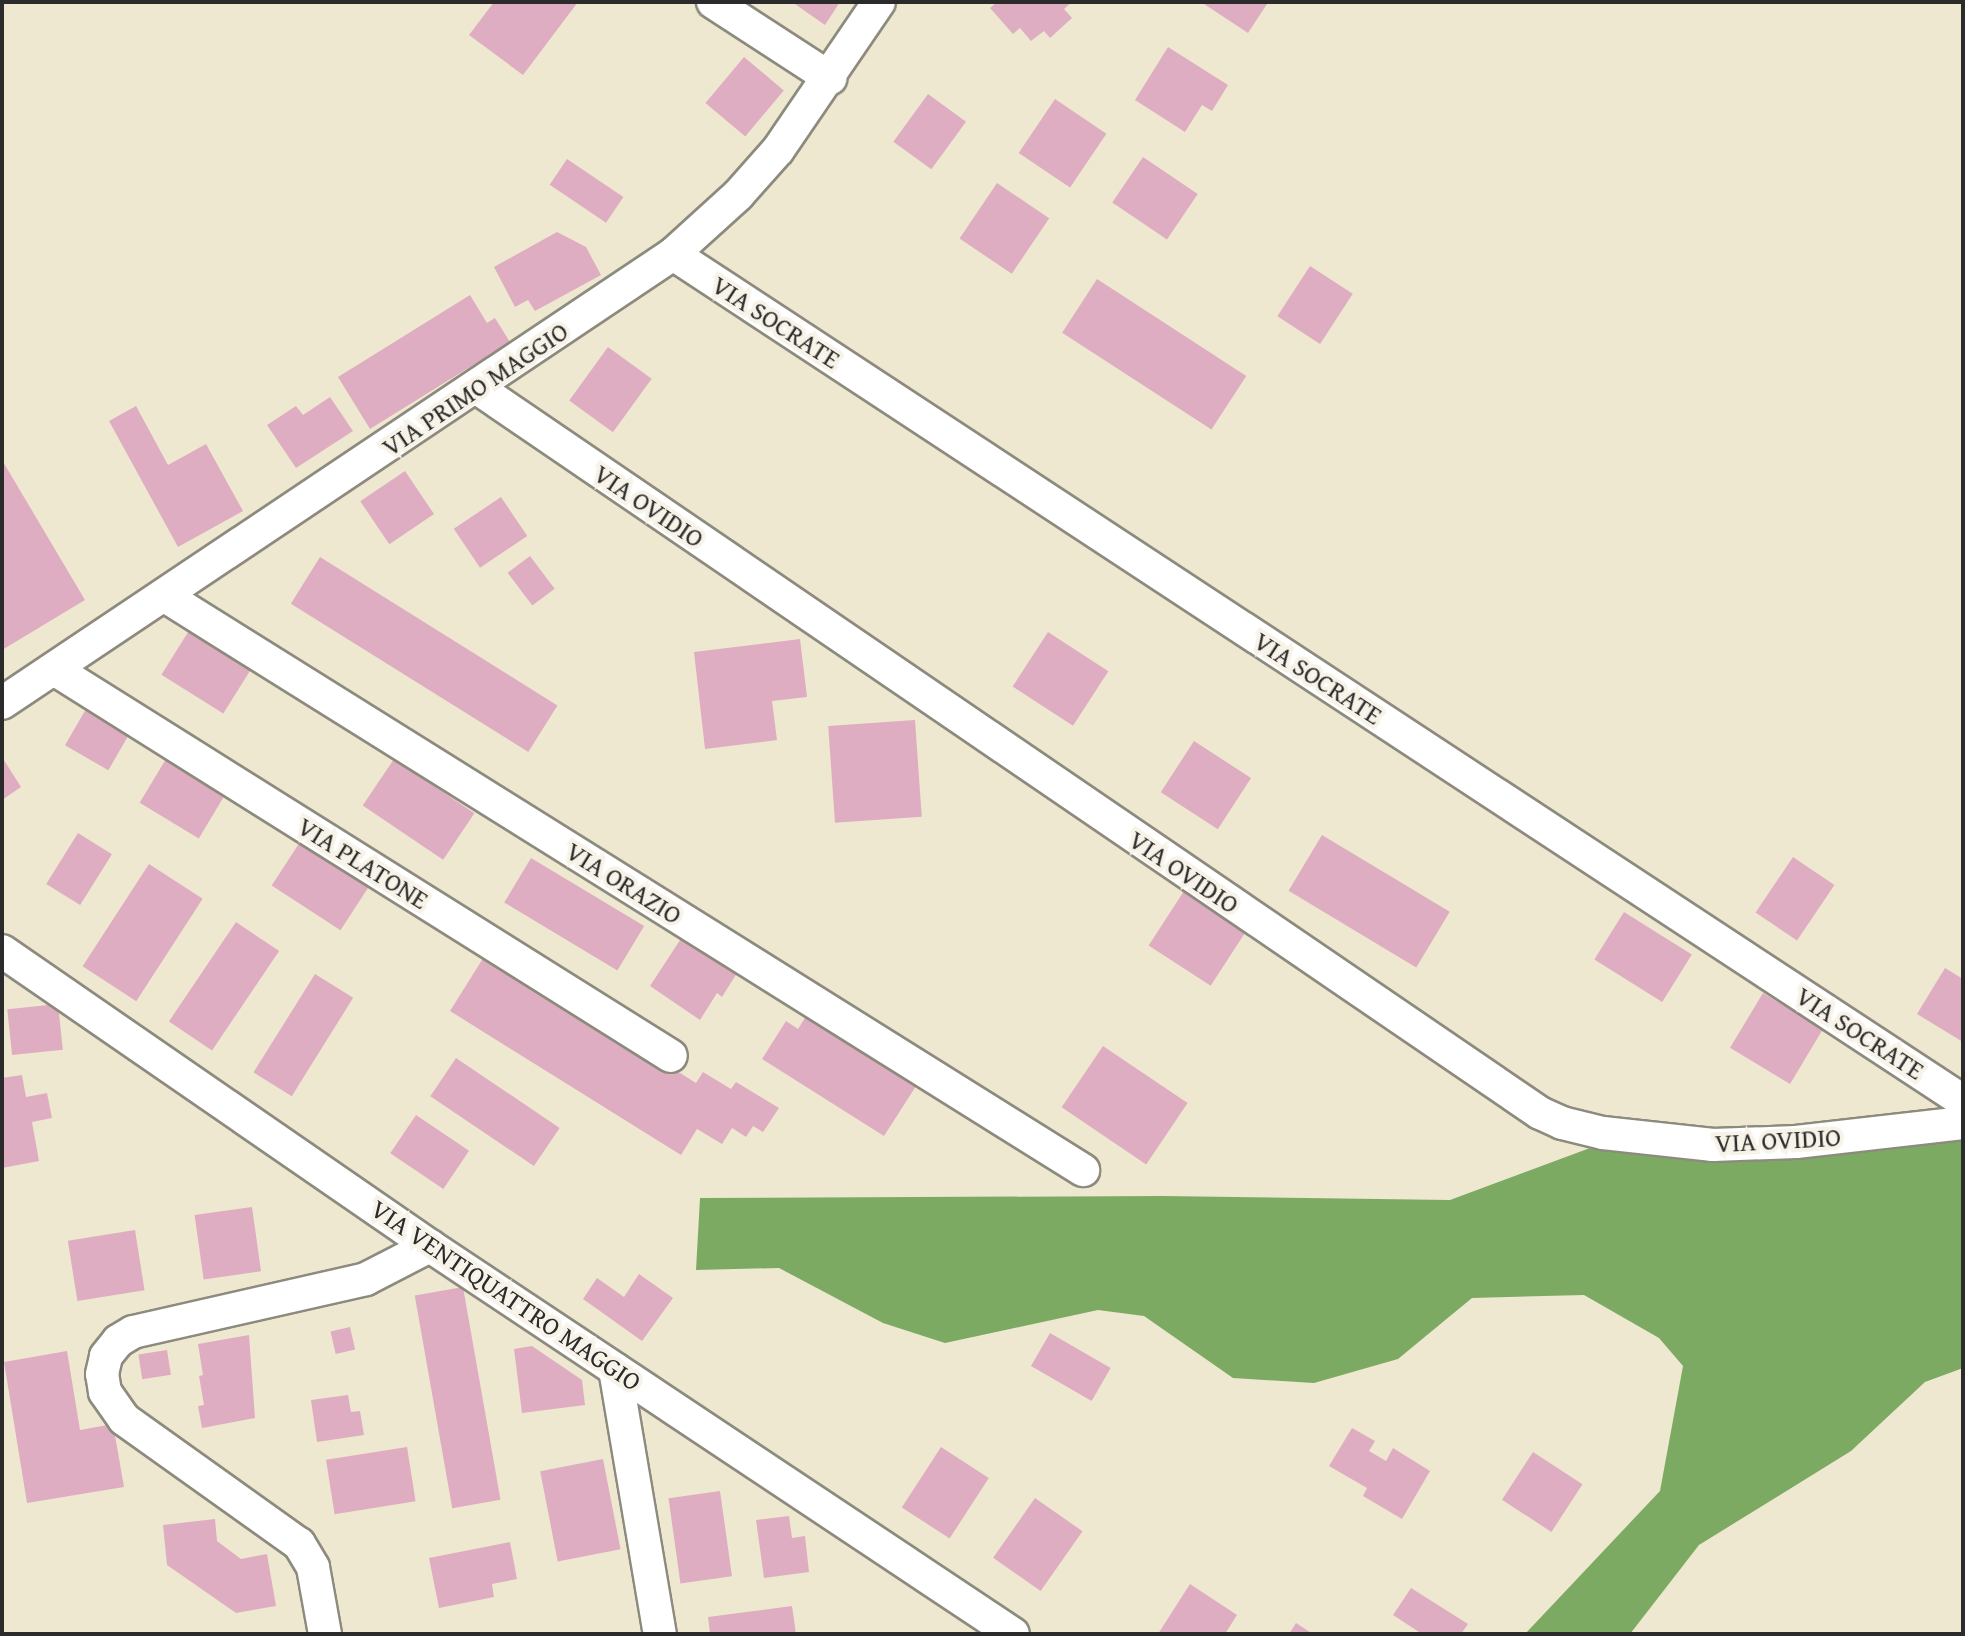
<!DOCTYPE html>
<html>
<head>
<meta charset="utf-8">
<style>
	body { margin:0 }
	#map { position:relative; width:1965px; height:1636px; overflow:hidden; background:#efe8d0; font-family:"Gentium Book Plus",serif }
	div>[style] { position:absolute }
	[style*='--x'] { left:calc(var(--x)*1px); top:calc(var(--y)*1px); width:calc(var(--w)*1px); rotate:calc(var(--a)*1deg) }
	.forest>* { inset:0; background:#7daa63 }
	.building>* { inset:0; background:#dfadc1; transform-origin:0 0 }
	.roads { filter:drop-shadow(2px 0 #8d8a7e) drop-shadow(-2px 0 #8d8a7e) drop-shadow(0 2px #8d8a7e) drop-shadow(0 -2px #8d8a7e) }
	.street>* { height:32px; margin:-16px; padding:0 16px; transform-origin:16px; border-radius:16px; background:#fff }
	span { translate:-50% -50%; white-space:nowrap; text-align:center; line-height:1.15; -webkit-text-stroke:8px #f7f3e8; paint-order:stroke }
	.street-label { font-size:26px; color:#2b2b2b }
	.frame { position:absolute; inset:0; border:4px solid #2b2b2b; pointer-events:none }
</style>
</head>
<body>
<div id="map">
	<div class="forest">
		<i style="clip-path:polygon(1963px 1138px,1963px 1368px,1925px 1382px,1851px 1451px,1699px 1545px,1630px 1634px,1525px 1634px,1660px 1491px,1683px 1366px,1659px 1338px,1584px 1295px,1472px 1298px,1398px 1359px,1314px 1383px,1233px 1378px,1144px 1316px,1098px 1310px,945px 1343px,883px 1323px,779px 1268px,696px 1270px,700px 1198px,1162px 1196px,1450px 1200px,1590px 1148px,1798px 1154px)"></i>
	</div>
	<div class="building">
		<i style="clip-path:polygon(494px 2px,578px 2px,523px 75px,469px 35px)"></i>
		<i style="clip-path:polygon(792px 2px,840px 2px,825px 25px)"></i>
		<i style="clip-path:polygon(997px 2px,1072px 2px,1064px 9px,1072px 18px,1050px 38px,1044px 31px,1031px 41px,1020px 28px,1013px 34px,990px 8px)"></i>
		<i style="clip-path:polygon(1201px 2px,1264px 2px,1267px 4px,1248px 33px)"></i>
		<i style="clip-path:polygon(1168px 47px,1228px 85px,1212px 111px,1202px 105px,1185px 132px,1135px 100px)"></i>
		<i style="left:744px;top:57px;width:52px;height:60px;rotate:40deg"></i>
		<i style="left:928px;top:94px;width:47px;height:59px;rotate:36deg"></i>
		<i style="left:1055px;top:99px;width:62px;height:65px;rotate:34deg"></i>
		<i style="left:1143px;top:157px;width:66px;height:55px;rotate:34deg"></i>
		<i style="left:567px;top:159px;width:68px;height:31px;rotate:34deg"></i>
		<i style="left:997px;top:183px;width:63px;height:67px;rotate:34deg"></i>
		<i style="clip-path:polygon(557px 232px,586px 247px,601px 275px,535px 311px,528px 300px,515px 307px,494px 267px)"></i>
		<i style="left:1310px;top:266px;width:51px;height:60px;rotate:33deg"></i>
		<i style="left:1097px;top:279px;width:178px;height:64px;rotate:33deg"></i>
		<i style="clip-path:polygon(470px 295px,487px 323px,495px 318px,510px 342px,370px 429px,338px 377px)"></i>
		<i style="left:608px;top:347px;width:54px;height:66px;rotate:36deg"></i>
		<i style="clip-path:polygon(330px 397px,353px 431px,296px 468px,267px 425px,296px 406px,303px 415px)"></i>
		<i style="clip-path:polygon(136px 406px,168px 465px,206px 444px,243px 511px,178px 547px,109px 421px)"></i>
		<i style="clip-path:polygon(2px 460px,85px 600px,2px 650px)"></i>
		<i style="left:405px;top:471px;width:52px;height:54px;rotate:56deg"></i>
		<i style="left:501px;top:497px;width:47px;height:57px;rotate:56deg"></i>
		<i style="left:530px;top:556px;width:41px;height:28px;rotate:53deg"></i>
		<i style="left:320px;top:557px;width:280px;height:55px;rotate:32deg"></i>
		<i style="left:190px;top:629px;width:73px;height:54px;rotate:32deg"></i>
		<i style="left:1048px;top:632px;width:72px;height:65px;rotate:33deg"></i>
		<i style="clip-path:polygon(800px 639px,807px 697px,772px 701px,777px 740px,705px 749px,694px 652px)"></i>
		<i style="left:90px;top:702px;width:50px;height:50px;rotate:30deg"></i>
		<i style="left:915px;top:720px;width:97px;height:87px;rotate:86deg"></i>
		<i style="left:1194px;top:741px;width:68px;height:61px;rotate:33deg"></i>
		<i style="left:169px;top:754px;width:69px;height:57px;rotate:31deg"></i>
		<i style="clip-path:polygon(2px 757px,21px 787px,2px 800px)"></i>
		<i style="left:394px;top:759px;width:97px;height:56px;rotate:34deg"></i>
		<i style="left:78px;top:833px;width:40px;height:60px;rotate:32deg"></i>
		<i style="left:1322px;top:835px;width:149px;height:65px;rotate:31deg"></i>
		<i style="left:300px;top:842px;width:82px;height:52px;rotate:33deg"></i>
		<i style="left:1793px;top:857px;width:50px;height:67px;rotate:34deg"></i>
		<i style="left:531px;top:858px;width:132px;height:52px;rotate:31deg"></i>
		<i style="left:149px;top:864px;width:64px;height:122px;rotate:33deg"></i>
		<i style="left:1184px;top:891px;width:74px;height:65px;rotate:33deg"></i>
		<i style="left:1624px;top:912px;width:80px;height:56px;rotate:32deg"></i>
		<i style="left:236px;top:922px;width:52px;height:120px;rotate:34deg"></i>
		<i style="clip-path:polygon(682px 937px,737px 973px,722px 997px,717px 993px,700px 1020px,650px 986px)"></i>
		<i style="clip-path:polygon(487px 952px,696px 1083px,703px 1072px,731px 1089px,736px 1082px,779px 1108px,763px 1132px,753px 1126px,746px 1137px,732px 1128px,722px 1144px,697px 1129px,681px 1155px,450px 1011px)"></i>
		<i style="clip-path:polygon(1945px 968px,1963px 979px,1963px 1042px,1917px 1014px)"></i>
		<i style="left:315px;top:974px;width:45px;height:116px;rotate:32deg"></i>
		<i style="left:1763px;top:993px;width:70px;height:64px;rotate:31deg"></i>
		<i style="left:58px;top:1004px;width:46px;height:51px;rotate:84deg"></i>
		<i style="clip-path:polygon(808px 1013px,918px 1083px,884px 1136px,762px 1059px,786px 1021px,798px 1029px)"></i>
		<i style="left:1103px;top:1046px;width:102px;height:74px;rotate:34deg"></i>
		<i style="left:456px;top:1058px;width:125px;height:46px;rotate:34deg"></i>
		<i style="clip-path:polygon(22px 1075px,26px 1097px,47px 1093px,52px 1118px,32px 1122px,39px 1161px,2px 1168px,2px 1078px)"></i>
		<i style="left:416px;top:1115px;width:64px;height:46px;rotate:34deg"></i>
		<i style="left:252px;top:1207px;width:65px;height:58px;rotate:82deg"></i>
		<i style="left:135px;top:1230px;width:61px;height:68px;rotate:81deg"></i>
		<i style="clip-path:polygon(639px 1274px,673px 1298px,642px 1341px,583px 1299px,597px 1278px,624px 1297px)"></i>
		<i style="left:463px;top:1287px;width:216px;height:49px;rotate:80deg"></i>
		<i style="left:350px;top:1327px;width:23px;height:20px;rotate:77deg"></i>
		<i style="left:1050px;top:1333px;width:70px;height:38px;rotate:30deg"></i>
		<i style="clip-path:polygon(249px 1335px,255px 1418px,202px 1428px,198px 1406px,204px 1405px,199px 1376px,203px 1375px,198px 1344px)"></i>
		<i style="clip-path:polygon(532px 1346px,582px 1380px,585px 1405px,522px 1413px,514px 1349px)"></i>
		<i style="left:167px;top:1350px;width:25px;height:29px;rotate:81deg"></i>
		<i style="clip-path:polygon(67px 1351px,80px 1430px,113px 1424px,124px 1487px,27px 1503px,4px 1362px)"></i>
		<i style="clip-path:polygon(348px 1395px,351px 1412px,360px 1411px,364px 1435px,317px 1442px,311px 1400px)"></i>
		<i style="clip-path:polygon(1352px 1428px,1375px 1441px,1369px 1451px,1386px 1461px,1393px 1448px,1430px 1471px,1402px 1519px,1363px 1496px,1367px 1488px,1329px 1466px)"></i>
		<i style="left:407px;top:1447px;width:55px;height:82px;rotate:81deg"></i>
		<i style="left:941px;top:1447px;width:57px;height:72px;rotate:33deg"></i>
		<i style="left:1533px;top:1452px;width:59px;height:57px;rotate:33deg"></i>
		<i style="left:603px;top:1459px;width:92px;height:64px;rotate:79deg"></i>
		<i style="left:720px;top:1491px;width:86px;height:52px;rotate:82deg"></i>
		<i style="left:1035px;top:1498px;width:58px;height:73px;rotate:35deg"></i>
		<i style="clip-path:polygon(789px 1516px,792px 1538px,805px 1536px,809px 1572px,764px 1578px,756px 1520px)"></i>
		<i style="clip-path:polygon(215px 1519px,217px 1541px,241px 1559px,267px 1554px,276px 1606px,236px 1613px,167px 1565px,163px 1525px)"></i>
		<i style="clip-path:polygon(510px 1542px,517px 1579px,492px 1584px,494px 1597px,439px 1608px,429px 1558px)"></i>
		<i style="clip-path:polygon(1190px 1584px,1237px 1615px,1225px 1634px,1158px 1634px)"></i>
		<i style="clip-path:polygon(1411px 1588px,1468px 1624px,1461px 1634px,1422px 1634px,1393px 1615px)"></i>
		<i style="clip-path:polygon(792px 1606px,796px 1634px,710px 1634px,708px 1617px)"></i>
		<i style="clip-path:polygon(1296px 1623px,1313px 1634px,1289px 1634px)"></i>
	</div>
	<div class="roads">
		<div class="street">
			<i style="--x:713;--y:2;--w:140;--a:33"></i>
			<i style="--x:673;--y:254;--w:1543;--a:33.29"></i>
			<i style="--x:476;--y:387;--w:1288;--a:34.31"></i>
			<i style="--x:1540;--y:1113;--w:24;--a:24"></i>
			<i style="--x:1562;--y:1123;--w:42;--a:13.7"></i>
			<i style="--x:1603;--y:1133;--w:111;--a:6.2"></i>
			<i style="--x:1713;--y:1145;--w:83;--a:-2.1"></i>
			<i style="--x:1796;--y:1142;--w:168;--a:-6.5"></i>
			<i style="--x:165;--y:596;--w:1083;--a:32.02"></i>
			<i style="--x:54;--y:669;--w:728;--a:32.1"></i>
			<i style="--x:2;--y:703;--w:807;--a:-33.79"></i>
			<i style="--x:673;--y:254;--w:88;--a:-42.2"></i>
			<i style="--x:738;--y:195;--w:60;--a:-48.4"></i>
			<i style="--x:778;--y:150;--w:179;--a:-55.7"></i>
			<i style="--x:2;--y:951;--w:520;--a:34.58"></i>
			<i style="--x:430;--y:1246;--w:700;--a:33.64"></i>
			<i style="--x:615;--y:1369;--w:269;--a:80.4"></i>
			<i style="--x:325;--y:1634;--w:68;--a:-100.2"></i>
			<i style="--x:313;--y:1567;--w:27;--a:-121"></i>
			<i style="--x:299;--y:1544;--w:215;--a:-144.5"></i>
			<i style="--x:124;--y:1419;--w:33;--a:-125"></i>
			<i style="--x:105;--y:1392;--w:18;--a:-99"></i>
			<i style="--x:102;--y:1374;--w:18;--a:-77"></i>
			<i style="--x:106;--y:1356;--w:19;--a:-51"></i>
			<i style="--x:118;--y:1341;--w:17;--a:-31"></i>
			<i style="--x:133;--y:1332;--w:239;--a:-12.8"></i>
			<i style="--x:366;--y:1279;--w:72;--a:-27.3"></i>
		</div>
	</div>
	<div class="street-label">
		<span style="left:776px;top:322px;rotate:33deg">VIA SOCRATE</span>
		<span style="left:475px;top:389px;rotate:-34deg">VIA PRIMO MAGGIO</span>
		<span style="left:649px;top:506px;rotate:34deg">VIA OVIDIO</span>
		<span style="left:1318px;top:678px;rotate:33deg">VIA SOCRATE</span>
		<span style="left:363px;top:863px;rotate:32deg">VIA PLATONE</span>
		<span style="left:1184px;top:872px;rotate:34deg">VIA OVIDIO</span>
		<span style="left:624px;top:883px;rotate:32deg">VIA ORAZIO</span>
		<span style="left:1860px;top:1033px;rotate:33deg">VIA SOCRATE</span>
		<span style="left:1778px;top:1140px;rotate:-3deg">VIA OVIDIO</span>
		<span style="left:506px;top:1295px;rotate:34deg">VIA VENTIQUATTRO MAGGIO</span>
	</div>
	<div class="frame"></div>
</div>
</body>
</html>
